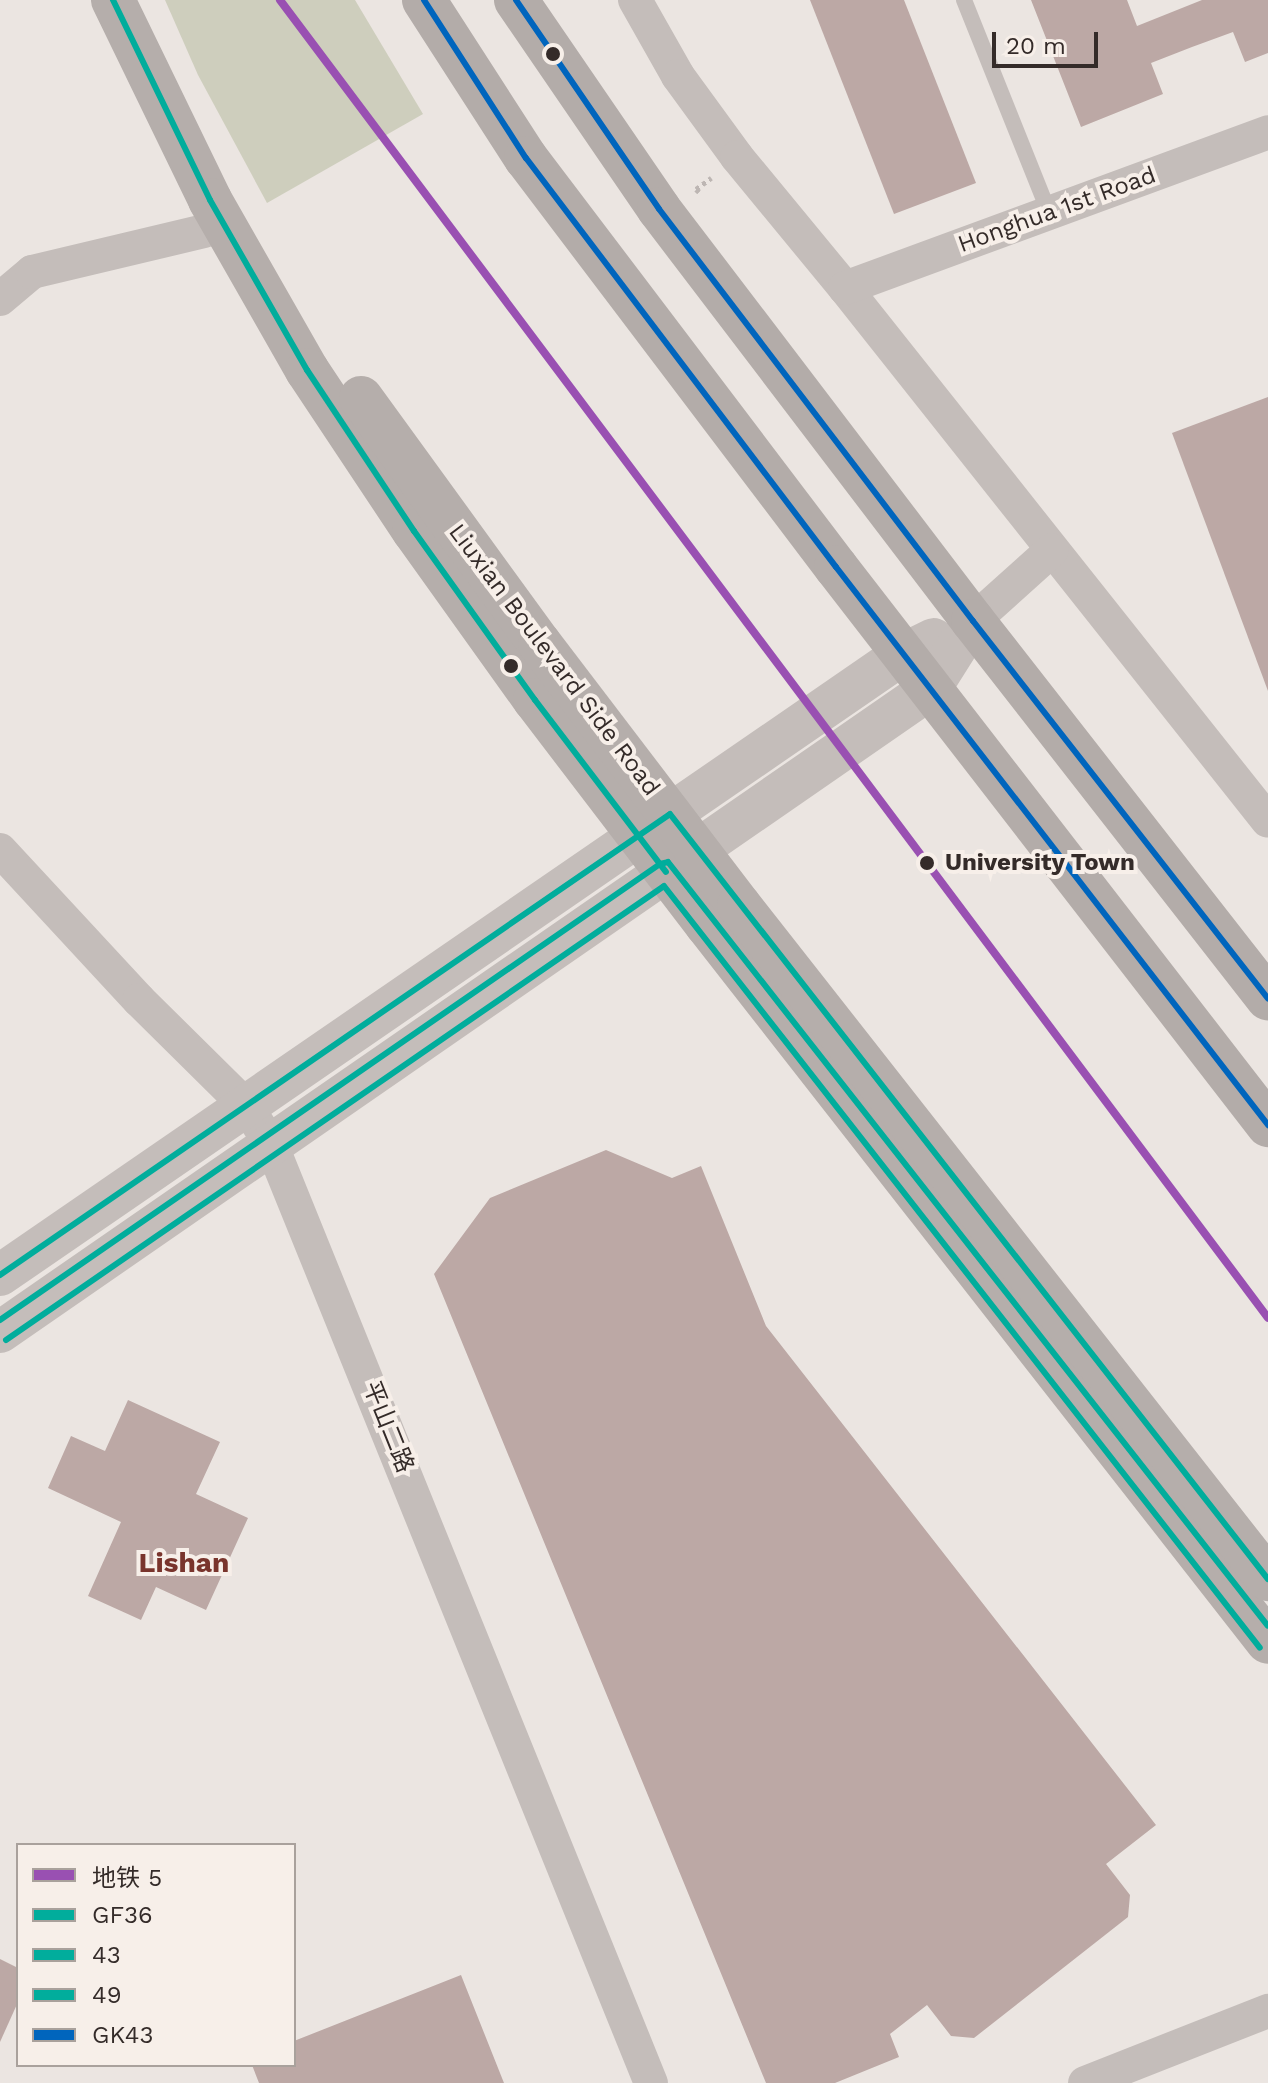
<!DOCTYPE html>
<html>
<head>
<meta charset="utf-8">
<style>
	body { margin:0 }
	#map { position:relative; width:1268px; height:2083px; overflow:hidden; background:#ebe5e1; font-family:"Work Sans","Noto Sans SC",sans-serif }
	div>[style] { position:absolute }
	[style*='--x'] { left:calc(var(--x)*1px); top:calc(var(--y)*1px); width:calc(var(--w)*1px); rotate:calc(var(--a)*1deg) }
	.green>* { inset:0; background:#cecebd }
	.building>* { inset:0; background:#bca8a5 }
	.path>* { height:5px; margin-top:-2.5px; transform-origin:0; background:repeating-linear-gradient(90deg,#bdb6b3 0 4px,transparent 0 8px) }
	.service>* { height:16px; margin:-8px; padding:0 8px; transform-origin:8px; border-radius:8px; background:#c4bdba }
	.minor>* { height:34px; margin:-17px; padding:0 17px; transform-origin:17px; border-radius:17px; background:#c4bdba }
	.tertiary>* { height:42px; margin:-21px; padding:0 21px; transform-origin:21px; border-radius:21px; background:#c4bdba }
	.secondary>* { height:44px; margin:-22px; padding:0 22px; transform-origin:22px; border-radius:22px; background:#b5aeab }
	.primary>* { height:44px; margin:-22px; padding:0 22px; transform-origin:22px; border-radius:22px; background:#b3aca9 }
	.bus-1>* { height:6px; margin:-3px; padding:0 3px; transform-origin:3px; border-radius:3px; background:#01ad9c }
	.bus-2>* { height:6px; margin:-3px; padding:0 3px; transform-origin:3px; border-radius:3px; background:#01ad9c }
	.bus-3>* { height:6px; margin:-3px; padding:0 3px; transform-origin:3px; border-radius:3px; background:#01ad9c }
	.bus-4>* { height:6px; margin:-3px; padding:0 3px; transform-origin:3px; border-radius:3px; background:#0065bd }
	.metro-1>* { height:8px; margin:-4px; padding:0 4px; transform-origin:4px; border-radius:4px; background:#9950b2 }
	.dots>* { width:22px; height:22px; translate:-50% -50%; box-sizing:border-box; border:4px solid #f7efe9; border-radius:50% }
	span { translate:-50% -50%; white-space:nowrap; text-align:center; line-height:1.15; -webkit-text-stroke:8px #f7efe9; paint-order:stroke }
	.street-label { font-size:24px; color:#342b29 }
	.stop-label { font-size:24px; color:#342b29; font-weight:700 }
	.left { translate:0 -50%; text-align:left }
	.quarter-label { font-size:28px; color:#79342c; font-weight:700 }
	.legend { position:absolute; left:16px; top:1843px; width:280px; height:224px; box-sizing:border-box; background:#f7efe9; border:2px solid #a9a19c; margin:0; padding:10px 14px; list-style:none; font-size:24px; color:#342b29 }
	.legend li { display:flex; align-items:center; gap:16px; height:40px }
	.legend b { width:40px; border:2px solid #a9a19c }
	.scale { position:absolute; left:992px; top:32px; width:106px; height:36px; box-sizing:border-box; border:4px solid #342b29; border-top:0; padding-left:10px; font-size:24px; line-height:28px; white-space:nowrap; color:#342b29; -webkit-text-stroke:6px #f7efe9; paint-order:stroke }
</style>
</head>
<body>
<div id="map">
	<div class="green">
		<i style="clip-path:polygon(165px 0,355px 0,423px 114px,267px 203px,198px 75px)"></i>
	</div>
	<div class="building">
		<i style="clip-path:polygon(810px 0,904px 0,976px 183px,894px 214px)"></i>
		<i style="clip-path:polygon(1031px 0,1127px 0,1137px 26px,1202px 0,1268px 0,1268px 53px,1245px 62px,1233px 32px,1192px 47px,1151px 63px,1163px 94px,1081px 127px)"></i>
		<i style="clip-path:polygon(1268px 397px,1268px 691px,1172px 433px)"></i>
		<i style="clip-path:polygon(606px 1150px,672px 1178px,701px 1166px,766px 1326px,1156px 1825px,1106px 1864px,1130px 1895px,1128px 1917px,974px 2038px,951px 2036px,927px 2005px,890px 2034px,899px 2057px,835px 2083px,766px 2083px,434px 1274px,490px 1198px)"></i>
		<i style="clip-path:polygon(128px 1400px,220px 1442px,196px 1494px,248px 1518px,206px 1610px,156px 1587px,141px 1620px,88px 1596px,121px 1522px,48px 1488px,71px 1436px,105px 1451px)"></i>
		<i style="clip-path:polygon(0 1959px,18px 1968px,18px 2002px,0 2042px)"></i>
		<i style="clip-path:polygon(461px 1975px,504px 2083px,259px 2083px,252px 2065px,294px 2065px,294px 2041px)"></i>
	</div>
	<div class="path">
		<i style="--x:699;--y:192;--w:4;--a:-135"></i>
		<i style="--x:696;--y:189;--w:19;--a:-36"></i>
	</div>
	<div class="service">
		<i style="--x:964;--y:0;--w:229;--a:68.2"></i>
	</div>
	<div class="minor">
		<i style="--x:635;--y:0;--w:87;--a:60.5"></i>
		<i style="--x:678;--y:76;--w:100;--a:53.9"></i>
		<i style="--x:737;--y:157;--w:170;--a:50.5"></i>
		<i style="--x:845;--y:288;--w:680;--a:51.56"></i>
		<i style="--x:845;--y:288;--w:451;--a:-20.2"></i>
		<i style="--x:0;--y:299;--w:42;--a:-40.2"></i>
		<i style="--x:32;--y:272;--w:177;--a:-13.4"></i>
		<i style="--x:973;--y:621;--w:106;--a:-41.9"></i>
		<i style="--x:0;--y:850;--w:205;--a:47.2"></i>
		<i style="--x:139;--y:1000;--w:151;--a:44.7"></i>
		<i style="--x:246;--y:1106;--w:45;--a:56.7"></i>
		<i style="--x:271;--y:1144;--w:1013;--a:67.97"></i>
		<i style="--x:1085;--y:2083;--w:197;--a:-21.5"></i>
	</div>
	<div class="tertiary">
		<i style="--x:0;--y:1275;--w:1096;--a:-34.52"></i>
		<i style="--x:903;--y:654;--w:34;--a:-26"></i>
		<i style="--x:0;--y:1332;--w:1131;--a:-34.66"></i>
		<i style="--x:930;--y:689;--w:80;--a:-57.7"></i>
	</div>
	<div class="secondary">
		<i style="--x:113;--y:0;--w:222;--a:64.1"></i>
		<i style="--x:210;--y:200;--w:196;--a:60.3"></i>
		<i style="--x:307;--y:370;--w:193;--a:56.4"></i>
		<i style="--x:414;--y:531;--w:208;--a:54.4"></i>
		<i style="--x:535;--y:700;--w:283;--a:52.6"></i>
		<i style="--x:707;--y:925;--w:910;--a:51.96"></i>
		<i style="--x:361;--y:398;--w:304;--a:54"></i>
		<i style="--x:540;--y:644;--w:328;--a:52.7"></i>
		<i style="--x:739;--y:905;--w:857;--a:51.87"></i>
	</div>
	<div class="primary">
		<i style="--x:424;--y:0;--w:188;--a:57.2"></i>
		<i style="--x:526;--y:158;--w:513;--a:52.84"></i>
		<i style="--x:836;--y:567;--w:706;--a:52.25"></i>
		<i style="--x:516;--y:0;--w:253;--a:55.6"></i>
		<i style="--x:659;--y:209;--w:518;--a:52.69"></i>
		<i style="--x:973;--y:621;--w:479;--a:52"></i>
	</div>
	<div class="bus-1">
		<i style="--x:113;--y:0;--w:222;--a:64.1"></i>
		<i style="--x:210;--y:200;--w:196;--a:60.3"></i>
		<i style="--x:307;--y:370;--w:193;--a:56.4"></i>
		<i style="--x:414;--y:531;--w:208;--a:54.4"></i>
		<i style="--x:535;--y:700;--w:216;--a:52.7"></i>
		<i style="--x:0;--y:1275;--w:813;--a:-34.53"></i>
		<i style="--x:670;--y:814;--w:971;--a:51.99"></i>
	</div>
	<div class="bus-2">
		<i style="--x:6;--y:1340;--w:799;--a:-34.6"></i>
		<i style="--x:664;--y:886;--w:967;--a:51.97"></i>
	</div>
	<div class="bus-3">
		<i style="--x:0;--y:1320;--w:802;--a:-34.64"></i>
		<i style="--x:660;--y:864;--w:8;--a:-14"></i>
		<i style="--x:668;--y:862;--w:971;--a:51.86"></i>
	</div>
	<div class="bus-4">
		<i style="--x:424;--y:0;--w:188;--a:57.2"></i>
		<i style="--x:526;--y:158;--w:513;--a:52.84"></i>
		<i style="--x:836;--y:567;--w:706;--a:52.25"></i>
		<i style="--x:516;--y:0;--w:253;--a:55.6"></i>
		<i style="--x:659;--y:209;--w:518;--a:52.69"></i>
		<i style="--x:973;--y:621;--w:479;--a:52"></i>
	</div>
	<div class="metro-1">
		<i style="--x:280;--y:0;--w:1647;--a:53.14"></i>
	</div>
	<div class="dots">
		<i style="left:553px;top:54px;background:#342b29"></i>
		<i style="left:511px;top:666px;background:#342b29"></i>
		<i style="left:927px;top:863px;background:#342b29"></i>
	</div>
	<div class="street-label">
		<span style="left:1057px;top:210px;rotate:-20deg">Honghua 1st Road</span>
		<span style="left:554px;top:660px;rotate:53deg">Liuxian Boulevard Side Road</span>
		<span style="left:388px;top:1427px;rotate:68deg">平山二路</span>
	</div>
	<div class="stop-label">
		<span class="left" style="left:945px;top:863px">University Town</span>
	</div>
	<div class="quarter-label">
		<span style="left:184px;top:1563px">Lishan</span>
	</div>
	<ul class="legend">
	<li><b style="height:10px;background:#9950b2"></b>地铁 5</li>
	<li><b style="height:10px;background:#01ad9c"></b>GF36</li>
	<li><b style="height:10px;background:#01ad9c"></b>43</li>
	<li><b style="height:10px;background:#01ad9c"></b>49</li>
	<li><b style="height:10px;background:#0065bd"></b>GK43</li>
	</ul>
	<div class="scale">20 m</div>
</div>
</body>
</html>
